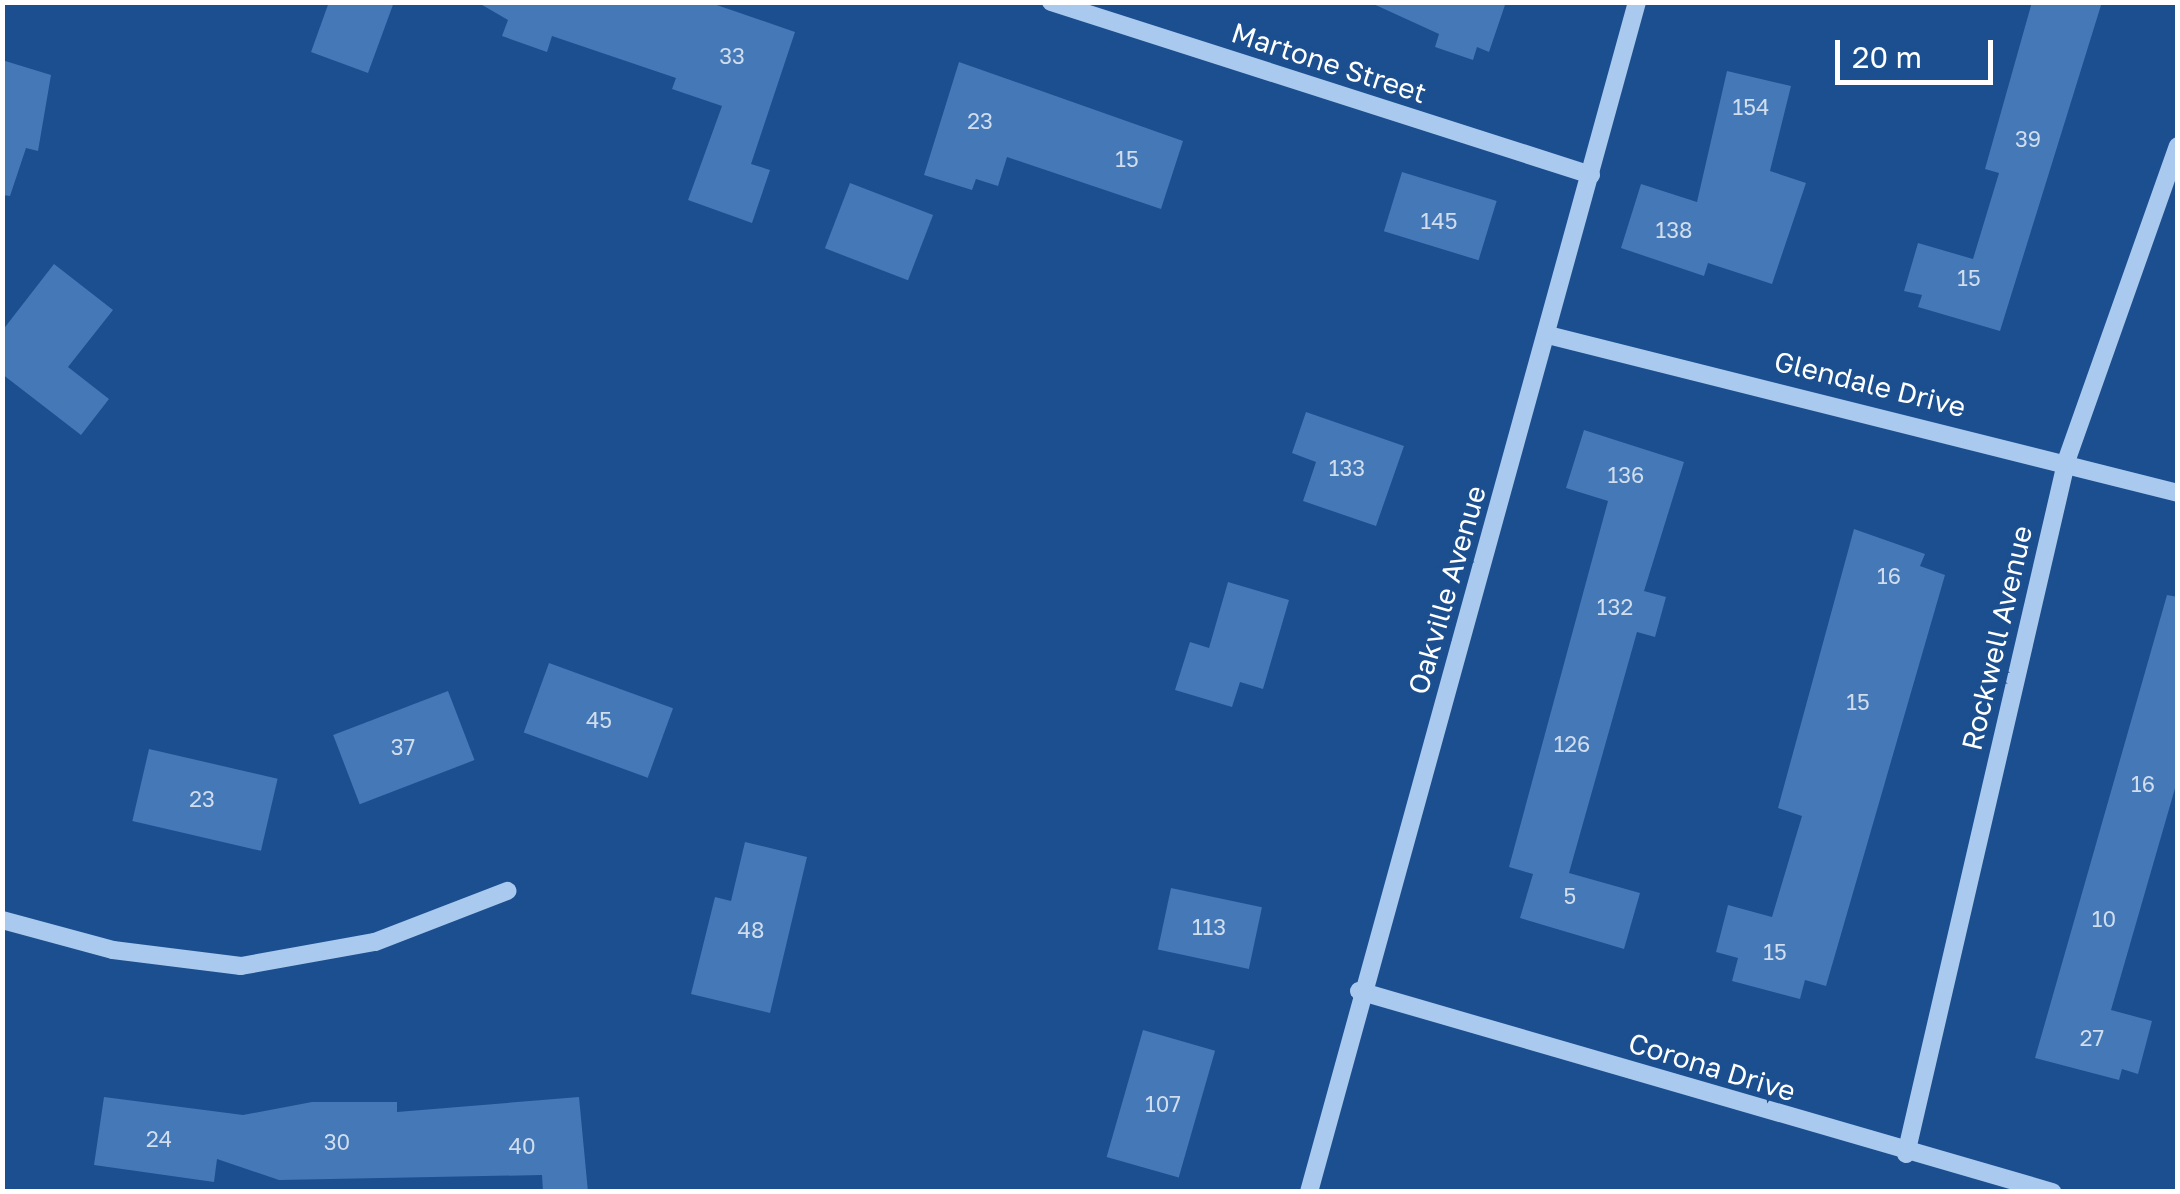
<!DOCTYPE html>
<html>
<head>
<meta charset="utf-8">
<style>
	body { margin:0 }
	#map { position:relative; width:2180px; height:1194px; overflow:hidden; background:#1b4f8f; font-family:"Golos Text",sans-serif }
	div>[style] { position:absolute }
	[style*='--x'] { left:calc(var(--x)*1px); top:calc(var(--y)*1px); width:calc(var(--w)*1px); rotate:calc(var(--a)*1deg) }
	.building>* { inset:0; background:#4478b7; transform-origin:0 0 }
	.minor>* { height:18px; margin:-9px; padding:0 9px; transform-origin:9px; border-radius:9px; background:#a9c9ee }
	span { translate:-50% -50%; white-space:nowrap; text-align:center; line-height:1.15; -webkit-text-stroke:8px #1b4f8f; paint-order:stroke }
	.number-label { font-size:22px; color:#d0dded }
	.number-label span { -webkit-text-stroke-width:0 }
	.street-label { font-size:28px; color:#fff }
	.frame { position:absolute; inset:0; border:5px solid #fff; pointer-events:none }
	.scale { position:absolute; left:1835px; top:40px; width:158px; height:45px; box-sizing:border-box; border:5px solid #fff; border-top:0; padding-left:12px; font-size:30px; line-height:35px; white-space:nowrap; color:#fff; -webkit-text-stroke:8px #1b4f8f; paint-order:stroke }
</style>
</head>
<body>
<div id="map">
	<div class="building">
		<i style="clip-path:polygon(329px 2px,394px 2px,368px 73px,311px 52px)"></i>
		<i style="clip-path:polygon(477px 2px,708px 2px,795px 32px,751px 164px,770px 170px,752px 223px,688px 200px,722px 106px,672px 89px,676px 78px,552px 36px,547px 52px,502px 36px,508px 20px)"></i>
		<i style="clip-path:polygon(1369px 2px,1506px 2px,1489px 52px,1477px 47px,1473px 60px,1435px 47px,1439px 34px)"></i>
		<i style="clip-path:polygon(2032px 2px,2102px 2px,2000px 331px,1918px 307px,1922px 295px,1904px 291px,1918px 243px,1973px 259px,1999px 173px,1985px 169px)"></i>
		<i style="clip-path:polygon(2px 60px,51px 75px,38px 151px,26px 148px,10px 196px,2px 195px)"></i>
		<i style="clip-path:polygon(959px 62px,1183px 141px,1161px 209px,1007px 157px,998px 186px,976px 179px,972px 190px,924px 175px)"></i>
		<i style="clip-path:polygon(1727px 71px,1791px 86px,1770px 171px,1806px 183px,1772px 284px,1708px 263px,1704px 276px,1621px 248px,1641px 184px,1697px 202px)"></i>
		<i style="left:1402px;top:172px;width:99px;height:62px;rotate:17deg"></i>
		<i style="left:850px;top:183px;width:89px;height:70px;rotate:21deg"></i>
		<i style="clip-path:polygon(54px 264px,113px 310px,68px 367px,109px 399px,81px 435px,2px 374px,2px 331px)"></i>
		<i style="clip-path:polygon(1306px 412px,1404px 446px,1376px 526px,1303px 501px,1316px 462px,1292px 453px)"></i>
		<i style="clip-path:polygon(1584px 430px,1684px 462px,1644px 591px,1666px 597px,1655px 637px,1637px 632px,1569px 873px,1640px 893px,1624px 949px,1520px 918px,1533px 874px,1509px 867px,1608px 501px,1566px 488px)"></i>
		<i style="clip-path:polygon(1854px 529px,1925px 554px,1920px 566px,1945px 575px,1826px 986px,1805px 980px,1800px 999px,1732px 981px,1738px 958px,1716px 952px,1728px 905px,1772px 917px,1802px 816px,1778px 808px)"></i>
		<i style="clip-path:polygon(1228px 582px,1289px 600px,1263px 689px,1240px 682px,1232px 707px,1175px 690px,1190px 642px,1209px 648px)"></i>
		<i style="clip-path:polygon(2167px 595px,2178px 597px,2178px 778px,2111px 1010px,2152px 1021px,2138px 1074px,2122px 1069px,2119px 1080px,2035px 1058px)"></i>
		<i style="left:549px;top:663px;width:132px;height:74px;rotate:20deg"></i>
		<i style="left:448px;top:691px;width:74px;height:123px;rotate:69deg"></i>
		<i style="left:149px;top:749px;width:132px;height:74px;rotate:13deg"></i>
		<i style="clip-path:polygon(745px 842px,807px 857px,770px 1013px,691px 994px,715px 897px,731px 901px)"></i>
		<i style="left:1171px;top:888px;width:93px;height:63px;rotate:12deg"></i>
		<i style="left:1143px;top:1030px;width:75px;height:132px;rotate:16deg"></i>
		<i style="clip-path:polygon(104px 1097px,243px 1115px,312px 1102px,397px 1102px,397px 1112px,579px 1097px,588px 1192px,543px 1192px,542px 1175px,279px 1180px,217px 1159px,214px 1182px,94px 1165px)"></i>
	</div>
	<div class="minor">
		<i style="--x:1051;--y:2;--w:567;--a:17.76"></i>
		<i style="--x:1548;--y:335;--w:650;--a:14.08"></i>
		<i style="--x:2;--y:920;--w:115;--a:15.1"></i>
		<i style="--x:113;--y:950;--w:129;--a:7.1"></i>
		<i style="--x:241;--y:966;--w:136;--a:-10.2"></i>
		<i style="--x:375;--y:942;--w:142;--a:-21.1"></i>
		<i style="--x:1359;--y:991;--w:722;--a:16.17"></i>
		<i style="--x:1906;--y:1154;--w:713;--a:-76.96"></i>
		<i style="--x:2067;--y:459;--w:332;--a:-70.5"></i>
		<i style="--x:1309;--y:1192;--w:1234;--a:-74.59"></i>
	</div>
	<div class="number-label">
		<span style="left:732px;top:56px">33</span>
		<span style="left:1751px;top:107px">154</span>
		<span style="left:980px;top:121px">23</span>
		<span style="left:2028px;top:139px">39</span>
		<span style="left:1127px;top:159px">15</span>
		<span style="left:1439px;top:221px">145</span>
		<span style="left:1674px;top:230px">138</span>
		<span style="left:1969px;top:278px">15</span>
		<span style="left:1347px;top:468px">133</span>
		<span style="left:1626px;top:475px">136</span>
		<span style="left:1889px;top:576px">16</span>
		<span style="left:1615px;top:607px">132</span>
		<span style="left:1858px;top:702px">15</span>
		<span style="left:599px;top:720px">45</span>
		<span style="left:1572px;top:744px">126</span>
		<span style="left:403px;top:747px">37</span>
		<span style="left:2143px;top:784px">16</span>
		<span style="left:202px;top:799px">23</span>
		<span style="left:1570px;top:896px">5</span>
		<span style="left:2104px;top:919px">10</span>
		<span style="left:1209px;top:927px">113</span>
		<span style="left:751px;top:930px">48</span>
		<span style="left:1775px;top:952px">15</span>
		<span style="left:2092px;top:1038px">27</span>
		<span style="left:1163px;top:1104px">107</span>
		<span style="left:159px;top:1139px">24</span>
		<span style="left:337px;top:1142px">30</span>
		<span style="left:522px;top:1146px">40</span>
	</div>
	<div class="street-label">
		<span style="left:1329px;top:63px;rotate:18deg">Martone Street</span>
		<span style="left:1870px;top:384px;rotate:14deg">Glendale Drive</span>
		<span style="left:1447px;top:590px;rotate:-74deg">Oakville Avenue</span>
		<span style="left:1997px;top:638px;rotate:-77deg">Rockwell Avenue</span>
		<span style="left:1712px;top:1067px;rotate:17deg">Corona Drive</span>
	</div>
	<div class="frame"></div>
	<div class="scale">20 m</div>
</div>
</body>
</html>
